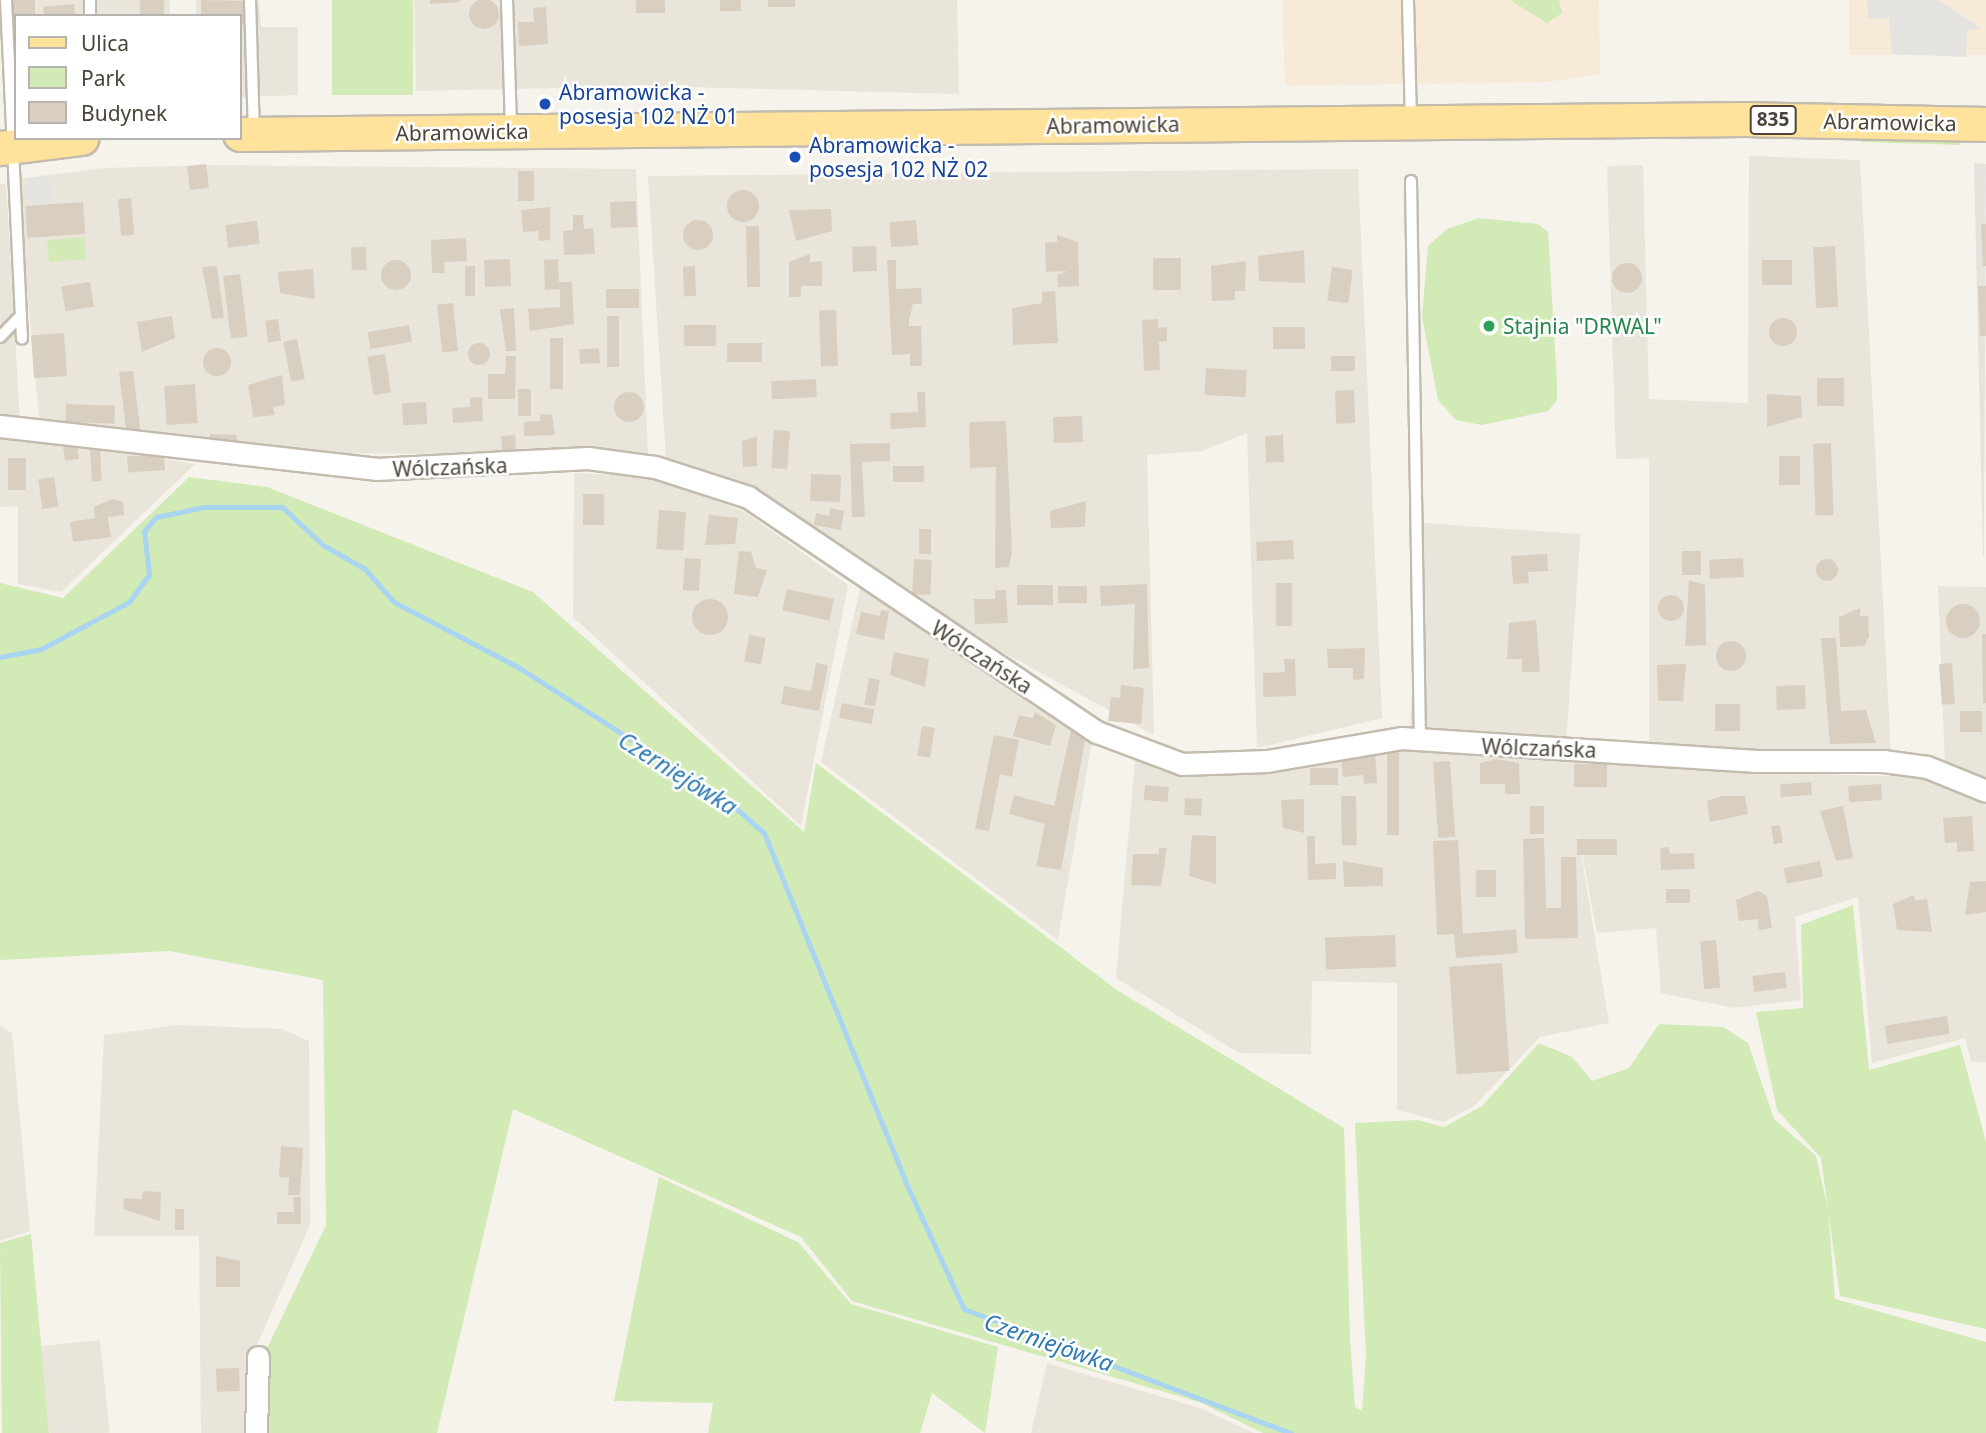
<!DOCTYPE html>
<html>
<head>
<meta charset="utf-8">
<style>
	body { margin:0 }
	#map { position:relative; width:1986px; height:1433px; overflow:hidden; background:#f6f3ec; font-family:"Noto Sans",sans-serif }
	div>[style] { position:absolute }
	[style*='--x'] { left:calc(var(--x)*1px); top:calc(var(--y)*1px); width:calc(var(--w)*1px); rotate:calc(var(--a)*1deg) }
	.residential>* { inset:0; background:#eae5da; transform-origin:0 0 }
	.commercial>* { inset:0; background:#f7ead8; transform-origin:0 0 }
	.industrial>* { inset:0; background:#e6e2dd }
	.green>* { inset:0; background:#d2eab5; transform-origin:0 0 }
	.parking>* { inset:0; background:#e5e3e0 }
	.round { border-radius:50% }
	.stream>* { height:5px; margin:-2.5px; padding:0 2.5px; transform-origin:2.5px; border-radius:2.5px; background:#a9d4f2 }
	.building>* { inset:0; background:#d8cfc1; transform-origin:0 0 }
	.roads { filter:drop-shadow(2px 0 #c2bbae) drop-shadow(-2px 0 #c2bbae) drop-shadow(0 2px #c2bbae) drop-shadow(0 -2px #c2bbae) }
	.service>* { height:10px; margin:-5px; padding:0 5px; transform-origin:5px; border-radius:5px; background:#fff }
	.minor>* { height:21px; margin:-10.5px; padding:0 10.5px; transform-origin:10.5px; border-radius:10.5px; background:#fff }
	.primary>* { height:33px; margin:-16.5px; padding:0 16.5px; transform-origin:16.5px; border-radius:16.5px; background:#ffe39c }
	.dots>* { width:19px; height:19px; translate:-50% -50%; box-sizing:border-box; border:4px solid #fff; border-radius:50% }
	span { translate:-50% -50%; white-space:nowrap; text-align:center; line-height:1.15; -webkit-text-stroke:5px #fff; paint-order:stroke }
	.shield-label span { padding:2px 5px; background:#fff; border:2px solid; border-radius:5px; -webkit-text-stroke-width:0 }
	.shield-label { font-size:19px; color:#4b4439; font-weight:700 }
	.transit-label { font-size:21px; color:#164399 }
	.left { translate:0 -50%; text-align:left }
	.street-label { font-size:21px; color:#4b4439 }
	.leisure-label { font-size:21px; color:#27864d }
	.water-label { font-size:23px; color:#2e7ab2; font-style:italic }
	.legend { position:absolute; left:14px; top:14px; width:228px; height:126px; box-sizing:border-box; background:#fff; border:2px solid #b7b4b0; margin:0; padding:9px 12px; list-style:none; font-size:21px; color:#4b4439 }
	.legend li { display:flex; align-items:center; gap:14px; height:35px }
	.legend b { width:35px; border:2px solid #b7b4b0 }
</style>
</head>
<body>
<div id="map">
	<div class="residential">
		<i style="clip-path:polygon(11px 0,170px 0,170px 16px,16px 16px,16px 111px)"></i>
		<i style="clip-path:polygon(196px 0,259px 0,261px 27px,298px 27px,298px 95px,240px 97px,240px 16px,196px 16px)"></i>
		<i style="clip-path:polygon(414px 0,957px 0,959px 94px,650px 86px,416px 91px)"></i>
		<i style="clip-path:polygon(1749px 156px,1860px 160px,1891px 755px,1649px 745px,1649px 458px,1616px 459px,1607px 166px,1643px 165px,1649px 399px,1748px 403px)"></i>
		<i style="clip-path:polygon(212px 165px,636px 169px,648px 455px,260px 453px,39px 418px,17px 179px,105px 168px)"></i>
		<i style="clip-path:polygon(1358px 169px,1382px 718px,1257px 748px,1247px 433px,1202px 451px,1147px 455px,1154px 735px,890px 590px,750px 488px,666px 459px,648px 176px)"></i>
		<i style="clip-path:polygon(6px 183px,20px 421px,0 421px,0 184px)"></i>
		<i style="clip-path:polygon(0 433px,23px 436px,195px 464px,61px 592px,18px 584px,18px 506px,0 507px)"></i>
		<i style="clip-path:polygon(574px 473px,654px 476px,745px 512px,848px 585px,801px 826px,573px 617px)"></i>
		<i style="left:1424px;top:523px;width:157px;height:205px;rotate:4deg"></i>
		<i style="clip-path:polygon(861px 584px,1093px 735px,1058px 940px,821px 762px)"></i>
		<i style="clip-path:polygon(1938px 586px,1986px 587px,1986px 784px,1945px 766px)"></i>
		<i style="clip-path:polygon(1382px 748px,1706px 771px,1924px 777px,1986px 806px,1986px 1062px,1971px 1062px,1965px 1038px,1872px 1063px,1858px 897px,1795px 917px,1801px 1000px,1733px 1008px,1661px 993px,1656px 928px,1597px 933px,1576px 822px,1609px 1023px,1540px 1037px,1475px 1105px,1444px 1122px,1397px 1110px,1397px 983px,1312px 981px,1311px 1054px,1239px 1053px,1116px 978px,1135px 759px,1180px 774px,1222px 773px,1296px 767px)"></i>
		<i style="clip-path:polygon(178px 1025px,282px 1029px,309px 1041px,310px 1225px,255px 1349px,249px 1433px,201px 1433px,199px 1236px,94px 1236px,104px 1035px)"></i>
		<i style="clip-path:polygon(0 1026px,12px 1033px,30px 1231px,0 1241px)"></i>
		<i style="left:100px;top:1340px;width:93px;height:60px;rotate:84deg"></i>
		<i style="clip-path:polygon(1047px 1363px,1200px 1408px,1254px 1433px,1031px 1433px)"></i>
	</div>
	<div class="commercial">
		<i style="clip-path:polygon(1282px 0,1599px 0,1600px 74px,1548px 82px,1285px 86px)"></i>
		<i style="left:1849px;top:0;width:137px;height:55px"></i>
	</div>
	<div class="industrial">
		<i style="clip-path:polygon(1974px 163px,1986px 164px,1984px 557px,1983px 557px)"></i>
	</div>
	<div class="green">
		<i style="left:332px;top:0;width:81px;height:95px"></i>
		<i style="clip-path:polygon(1510px 0,1559px 0,1562px 13px,1547px 23px)"></i>
		<i style="clip-path:polygon(1864px 138px,1958px 142px,1961px 145px,1862px 142px)"></i>
		<i style="clip-path:polygon(1479px 218px,1538px 224px,1548px 232px,1557px 382px,1557px 400px,1548px 411px,1482px 425px,1456px 420px,1438px 400px,1422px 317px,1428px 246px,1447px 229px)"></i>
		<i style="left:84px;top:237px;width:22px;height:37px;rotate:85deg"></i>
		<i style="clip-path:polygon(189px 477px,267px 487px,533px 592px,804px 832px,816px 763px,1117px 990px,1344px 1128px,1350px 1339px,1355px 1407px,1362px 1411px,1366px 1356px,1355px 1123px,1417px 1120px,1444px 1127px,1482px 1106px,1539px 1043px,1572px 1057px,1592px 1081px,1629px 1068px,1659px 1024px,1723px 1027px,1748px 1043px,1774px 1119px,1816px 1156px,1828px 1209px,1821px 1158px,1777px 1110px,1756px 1012px,1803px 1008px,1801px 925px,1853px 905px,1869px 1070px,1960px 1045px,1986px 1142px,1986px 1329px,1840px 1296px,1828px 1210px,1835px 1299px,1986px 1342px,1986px 1433px,1263px 1433px,1199px 1402px,852px 1301px,801px 1237px,513px 1109px,437px 1433px,260px 1433px,262px 1359px,326px 1225px,323px 980px,169px 951px,0 960px,0 583px,63px 598px)"></i>
		<i style="clip-path:polygon(659px 1177px,798px 1242px,851px 1304px,998px 1347px,985px 1433px,932px 1393px,920px 1433px,708px 1433px,713px 1403px,614px 1401px)"></i>
		<i style="clip-path:polygon(31px 1234px,49px 1433px,2px 1433px,0 1243px)"></i>
	</div>
	<div class="parking">
		<i style="clip-path:polygon(1867px 0,1939px 0,1981px 28px,1967px 30px,1966px 57px,1892px 54px,1889px 18px,1868px 19px)"></i>
		<i class="round" style="left:25px;top:177px;width:28px;height:28px"></i>
	</div>
	<div class="stream">
		<i style="--x:0;--y:657;--w:42;--a:-11"></i>
		<i style="--x:41;--y:649;--w:100;--a:-28.1"></i>
		<i style="--x:129;--y:602;--w:34;--a:-54"></i>
		<i style="--x:149;--y:574;--w:43;--a:-96.6"></i>
		<i style="--x:144;--y:531;--w:18;--a:-49"></i>
		<i style="--x:156;--y:517;--w:49;--a:-11.8"></i>
		<i style="--x:204;--y:507;--w:78;--a:0"></i>
		<i style="--x:282;--y:507;--w:56;--a:42.8"></i>
		<i style="--x:323;--y:545;--w:48;--a:29.7"></i>
		<i style="--x:365;--y:569;--w:44;--a:48.7"></i>
		<i style="--x:394;--y:602;--w:140;--a:27.7"></i>
		<i style="--x:518;--y:667;--w:252;--a:32.7"></i>
		<i style="--x:730;--y:803;--w:45;--a:41.4"></i>
		<i style="--x:764;--y:833;--w:375;--a:67.9"></i>
		<i style="--x:905;--y:1181;--w:141;--a:65.3"></i>
		<i style="--x:964;--y:1309;--w:350;--a:20.8"></i>
	</div>
	<div class="building">
		<i class="round" style="left:469px;top:-1px;width:30px;height:30px"></i>
		<i style="left:11px;top:0;width:24px;height:15px"></i>
		<i style="left:140px;top:0;width:24px;height:16px"></i>
		<i style="clip-path:polygon(201px 0,249px 1px,250px 24px,240px 24px,240px 16px,201px 16px)"></i>
		<i style="clip-path:polygon(430px 0,460px 0,460px 2px,430px 4px)"></i>
		<i style="left:636px;top:0;width:29px;height:13px"></i>
		<i style="left:720px;top:0;width:21px;height:11px"></i>
		<i style="left:768px;top:0;width:27px;height:7px"></i>
		<i style="left:74px;top:4px;width:12px;height:31px;rotate:85deg"></i>
		<i style="clip-path:polygon(546px 7px,548px 44px,519px 46px,518px 22px,534px 22px,533px 8px)"></i>
		<i style="left:206px;top:164px;width:24px;height:19px;rotate:83deg"></i>
		<i style="left:518px;top:171px;width:16px;height:30px"></i>
		<i class="round" style="left:727px;top:190px;width:32px;height:32px"></i>
		<i style="left:131px;top:198px;width:37px;height:13px;rotate:85deg"></i>
		<i style="left:636px;top:201px;width:26px;height:26px;rotate:88deg"></i>
		<i style="left:83px;top:202px;width:32px;height:58px;rotate:86deg"></i>
		<i style="clip-path:polygon(550px 207px,550px 240px,539px 241px,538px 231px,523px 232px,521px 210px)"></i>
		<i style="clip-path:polygon(831px 209px,832px 231px,796px 241px,789px 210px)"></i>
		<i style="clip-path:polygon(573px 215px,583px 215px,584px 229px,593px 228px,595px 254px,564px 255px,563px 231px,573px 230px)"></i>
		<i class="round" style="left:683px;top:220px;width:30px;height:30px"></i>
		<i style="left:916px;top:220px;width:25px;height:27px;rotate:85deg"></i>
		<i style="left:257px;top:221px;width:23px;height:32px;rotate:83deg"></i>
		<i style="clip-path:polygon(1981px 224px,1986px 224px,1986px 266px,1983px 266px)"></i>
		<i style="left:759px;top:226px;width:61px;height:13px;rotate:89deg"></i>
		<i style="clip-path:polygon(1057px 235px,1078px 242px,1079px 286px,1058px 287px,1057px 275px,1067px 271px,1046px 272px,1045px 243px,1057px 242px)"></i>
		<i style="clip-path:polygon(466px 238px,467px 261px,444px 262px,445px 273px,432px 273px,431px 240px)"></i>
		<i style="left:876px;top:246px;width:25px;height:24px;rotate:88deg"></i>
		<i style="left:1835px;top:246px;width:61px;height:22px;rotate:87deg"></i>
		<i style="left:366px;top:247px;width:23px;height:15px;rotate:88deg"></i>
		<i style="clip-path:polygon(1304px 250px,1305px 283px,1259px 281px,1258px 256px)"></i>
		<i style="clip-path:polygon(810px 254px,810px 262px,822px 261px,822px 286px,801px 286px,801px 297px,789px 297px,789px 262px)"></i>
		<i style="left:1181px;top:258px;width:32px;height:28px;rotate:90deg"></i>
		<i style="left:510px;top:259px;width:27px;height:26px;rotate:88deg"></i>
		<i style="clip-path:polygon(558px 259px,559px 282px,572px 282px,574px 324px,530px 331px,528px 309px,560px 307px,560px 289px,545px 290px,544px 260px)"></i>
		<i class="round" style="left:381px;top:260px;width:30px;height:30px"></i>
		<i style="clip-path:polygon(887px 260px,896px 260px,896px 289px,921px 288px,922px 304px,913px 304px,909px 320px,909px 326px,921px 326px,922px 366px,910px 366px,910px 354px,892px 355px)"></i>
		<i style="left:1762px;top:260px;width:30px;height:25px"></i>
		<i style="clip-path:polygon(1246px 261px,1245px 291px,1235px 291px,1235px 300px,1212px 301px,1211px 266px)"></i>
		<i class="round" style="left:1612px;top:263px;width:30px;height:30px"></i>
		<i style="clip-path:polygon(217px 266px,224px 318px,212px 319px,202px 267px)"></i>
		<i style="left:465px;top:266px;width:10px;height:30px"></i>
		<i style="left:695px;top:266px;width:30px;height:12px;rotate:88deg"></i>
		<i style="left:1332px;top:267px;width:21px;height:34px;rotate:8deg"></i>
		<i style="clip-path:polygon(313px 269px,315px 299px,280px 293px,278px 272px)"></i>
		<i style="left:240px;top:274px;width:63px;height:17px;rotate:83deg"></i>
		<i style="left:90px;top:282px;width:25px;height:29px;rotate:81deg"></i>
		<i style="clip-path:polygon(1978px 286px,1986px 286px,1986px 336px,1980px 336px)"></i>
		<i style="left:606px;top:289px;width:33px;height:19px"></i>
		<i style="clip-path:polygon(1055px 291px,1058px 343px,1013px 345px,1012px 308px,1042px 303px,1042px 292px)"></i>
		<i style="left:453px;top:303px;width:48px;height:16px;rotate:84deg"></i>
		<i style="clip-path:polygon(514px 308px,516px 351px,506px 351px,500px 309px)"></i>
		<i style="left:836px;top:310px;width:56px;height:17px;rotate:88deg"></i>
		<i style="clip-path:polygon(172px 316px,175px 338px,142px 352px,137px 322px)"></i>
		<i style="left:607px;top:316px;width:12px;height:51px"></i>
		<i class="round" style="left:1769px;top:318px;width:28px;height:28px"></i>
		<i style="left:278px;top:319px;width:22px;height:13px;rotate:82deg"></i>
		<i style="clip-path:polygon(1158px 319px,1158px 328px,1167px 327px,1167px 341px,1159px 342px,1160px 370px,1144px 371px,1142px 320px)"></i>
		<i style="left:409px;top:325px;width:17px;height:42px;rotate:80deg"></i>
		<i style="left:716px;top:325px;width:21px;height:32px;rotate:90deg"></i>
		<i style="left:1273px;top:327px;width:32px;height:22px"></i>
		<i style="left:64px;top:333px;width:43px;height:33px;rotate:86deg"></i>
		<i style="left:563px;top:338px;width:51px;height:13px;rotate:90deg"></i>
		<i style="left:297px;top:339px;width:41px;height:14px;rotate:79deg"></i>
		<i class="round" style="left:468px;top:343px;width:22px;height:22px"></i>
		<i style="left:762px;top:343px;width:19px;height:35px;rotate:90deg"></i>
		<i class="round" style="left:203px;top:348px;width:28px;height:28px"></i>
		<i style="left:599px;top:348px;width:15px;height:20px;rotate:86deg"></i>
		<i style="left:385px;top:354px;width:39px;height:18px;rotate:81deg"></i>
		<i style="clip-path:polygon(506px 356px,516px 356px,515px 399px,488px 399px,488px 374px,505px 374px)"></i>
		<i style="left:1331px;top:356px;width:24px;height:15px"></i>
		<i style="left:1206px;top:368px;width:41px;height:27px;rotate:3deg"></i>
		<i style="clip-path:polygon(133px 371px,140px 427px,140px 437px,127px 436px,119px 372px)"></i>
		<i style="clip-path:polygon(282px 375px,285px 405px,273px 407px,275px 415px,253px 417px,248px 385px)"></i>
		<i style="left:1817px;top:378px;width:27px;height:28px"></i>
		<i style="left:816px;top:379px;width:18px;height:45px;rotate:87deg"></i>
		<i style="left:195px;top:384px;width:39px;height:31px;rotate:86deg"></i>
		<i style="left:518px;top:389px;width:13px;height:27px"></i>
		<i style="left:1354px;top:390px;width:33px;height:19px;rotate:88deg"></i>
		<i class="round" style="left:614px;top:392px;width:30px;height:30px"></i>
		<i style="clip-path:polygon(917px 392px,925px 392px,926px 427px,891px 429px,890px 413px,918px 412px)"></i>
		<i style="clip-path:polygon(1767px 394px,1801px 396px,1802px 417px,1767px 427px)"></i>
		<i style="clip-path:polygon(482px 397px,483px 421px,453px 423px,452px 408px,470px 407px,470px 398px)"></i>
		<i style="left:426px;top:402px;width:22px;height:24px;rotate:87deg"></i>
		<i style="left:66px;top:404px;width:49px;height:18px;rotate:2deg"></i>
		<i style="clip-path:polygon(540px 414px,552px 415px,555px 435px,524px 436px,524px 422px,540px 421px)"></i>
		<i style="left:1082px;top:416px;width:26px;height:29px;rotate:88deg"></i>
		<i style="clip-path:polygon(1006px 421px,1012px 552px,1009px 567px,995px 568px,996px 467px,970px 468px,969px 433px,970px 422px)"></i>
		<i style="left:774px;top:430px;width:16px;height:38px;rotate:4deg"></i>
		<i style="left:210px;top:434px;width:27px;height:11px;rotate:2deg"></i>
		<i style="left:515px;top:435px;width:21px;height:14px;rotate:85deg"></i>
		<i style="left:1283px;top:435px;width:27px;height:18px;rotate:88deg"></i>
		<i style="clip-path:polygon(757px 436px,757px 466px,743px 467px,742px 441px)"></i>
		<i style="clip-path:polygon(890px 443px,890px 461px,862px 462px,865px 517px,852px 517px,850px 444px)"></i>
		<i style="left:1831px;top:443px;width:72px;height:18px;rotate:88deg"></i>
		<i style="left:77px;top:445px;width:14px;height:14px;rotate:82deg"></i>
		<i style="left:100px;top:448px;width:33px;height:10px;rotate:87deg"></i>
		<i style="left:164px;top:454px;width:16px;height:37px;rotate:86deg"></i>
		<i style="left:1779px;top:456px;width:21px;height:29px"></i>
		<i style="left:8px;top:458px;width:18px;height:32px"></i>
		<i style="left:893px;top:466px;width:31px;height:16px"></i>
		<i style="left:811px;top:474px;width:30px;height:27px;rotate:2deg"></i>
		<i style="left:54px;top:477px;width:30px;height:16px;rotate:82deg"></i>
		<i style="left:583px;top:494px;width:21px;height:31px"></i>
		<i style="clip-path:polygon(112px 499px,123px 502px,124px 515px,108px 517px,111px 537px,73px 542px,70px 522px,95px 518px,94px 507px)"></i>
		<i style="clip-path:polygon(1086px 501px,1085px 527px,1051px 528px,1050px 511px)"></i>
		<i style="clip-path:polygon(830px 508px,844px 511px,841px 530px,814px 525px,816px 513px,829px 516px)"></i>
		<i style="left:659px;top:510px;width:27px;height:39px;rotate:4deg"></i>
		<i style="clip-path:polygon(709px 515px,738px 518px,735px 544px,705px 545px)"></i>
		<i style="left:919px;top:529px;width:12px;height:25px"></i>
		<i style="left:1293px;top:540px;width:19px;height:37px;rotate:87deg"></i>
		<i style="clip-path:polygon(739px 551px,751px 552px,756px 568px,767px 570px,758px 597px,734px 594px)"></i>
		<i style="left:1682px;top:551px;width:19px;height:24px"></i>
		<i style="clip-path:polygon(1547px 554px,1548px 571px,1528px 572px,1529px 583px,1513px 584px,1511px 556px)"></i>
		<i style="left:685px;top:558px;width:16px;height:32px;rotate:4deg"></i>
		<i style="left:1743px;top:558px;width:19px;height:34px;rotate:87deg"></i>
		<i style="left:914px;top:559px;width:18px;height:35px;rotate:3deg"></i>
		<i class="round" style="left:1816px;top:559px;width:22px;height:22px"></i>
		<i style="clip-path:polygon(1689px 580px,1705px 585px,1706px 645px,1685px 646px)"></i>
		<i style="left:1276px;top:583px;width:16px;height:43px"></i>
		<i style="clip-path:polygon(1147px 584px,1149px 668px,1133px 669px,1135px 604px,1101px 606px,1100px 586px)"></i>
		<i style="left:1053px;top:585px;width:20px;height:36px;rotate:90deg"></i>
		<i style="left:1058px;top:586px;width:29px;height:17px"></i>
		<i style="left:787px;top:589px;width:48px;height:22px;rotate:12deg"></i>
		<i style="clip-path:polygon(995px 590px,1006px 590px,1008px 623px,975px 624px,974px 599px,995px 599px)"></i>
		<i class="round" style="left:1658px;top:595px;width:26px;height:26px"></i>
		<i class="round" style="left:692px;top:599px;width:36px;height:36px"></i>
		<i class="round" style="left:1946px;top:604px;width:34px;height:34px"></i>
		<i style="clip-path:polygon(1860px 608px,1860px 616px,1868px 616px,1869px 637px,1864px 646px,1840px 647px,1839px 617px)"></i>
		<i style="clip-path:polygon(881px 610px,889px 611px,884px 640px,856px 634px,861px 612px,880px 616px)"></i>
		<i style="clip-path:polygon(1536px 620px,1540px 672px,1522px 672px,1522px 659px,1507px 659px,1509px 623px)"></i>
		<i style="clip-path:polygon(1982px 634px,1986px 634px,1986px 703px,1983px 704px)"></i>
		<i style="left:749px;top:635px;width:17px;height:27px;rotate:10deg"></i>
		<i style="clip-path:polygon(1821px 638px,1836px 638px,1841px 711px,1866px 710px,1876px 743px,1830px 744px)"></i>
		<i class="round" style="left:1716px;top:641px;width:30px;height:30px"></i>
		<i style="clip-path:polygon(1365px 648px,1364px 679px,1353px 680px,1353px 668px,1328px 668px,1327px 649px)"></i>
		<i style="clip-path:polygon(894px 652px,929px 659px,925px 687px,890px 675px)"></i>
		<i style="clip-path:polygon(1284px 659px,1295px 659px,1296px 696px,1263px 697px,1263px 673px,1285px 672px)"></i>
		<i style="clip-path:polygon(816px 663px,828px 665px,819px 711px,781px 704px,784px 686px,811px 691px)"></i>
		<i style="left:1952px;top:663px;width:41px;height:13px;rotate:86deg"></i>
		<i style="clip-path:polygon(1686px 664px,1683px 701px,1658px 701px,1657px 665px)"></i>
		<i style="left:869px;top:678px;width:11px;height:27px;rotate:10deg"></i>
		<i style="clip-path:polygon(1121px 685px,1144px 688px,1141px 724px,1108px 721px,1111px 697px,1120px 698px)"></i>
		<i style="left:1805px;top:685px;width:24px;height:29px;rotate:88deg"></i>
		<i style="left:842px;top:703px;width:33px;height:15px;rotate:11deg"></i>
		<i style="left:1740px;top:704px;width:27px;height:25px;rotate:90deg"></i>
		<i style="left:1960px;top:711px;width:22px;height:21px"></i>
		<i style="clip-path:polygon(1035px 712px,1056px 725px,1050px 746px,1013px 736px,1019px 715px,1033px 718px)"></i>
		<i style="left:922px;top:726px;width:13px;height:30px;rotate:9deg"></i>
		<i style="clip-path:polygon(1071px 730px,1086px 736px,1061px 870px,1036px 866px,1045px 824px,1009px 814px,1014px 795px,1054px 806px)"></i>
		<i style="clip-path:polygon(994px 735px,1019px 740px,1012px 777px,1000px 774px,989px 831px,975px 829px)"></i>
		<i style="clip-path:polygon(1375px 751px,1377px 783px,1364px 784px,1363px 775px,1343px 777px,1341px 754px)"></i>
		<i style="left:1387px;top:753px;width:12px;height:82px"></i>
		<i style="clip-path:polygon(1496px 759px,1519px 763px,1520px 794px,1505px 794px,1505px 784px,1480px 784px,1480px 763px)"></i>
		<i style="left:1450px;top:761px;width:76px;height:17px;rotate:86deg"></i>
		<i style="left:1607px;top:764px;width:23px;height:33px;rotate:90deg"></i>
		<i style="left:1310px;top:768px;width:28px;height:17px"></i>
		<i style="left:1811px;top:782px;width:13px;height:31px;rotate:86deg"></i>
		<i style="left:1881px;top:784px;width:16px;height:33px;rotate:86deg"></i>
		<i style="left:1145px;top:785px;width:24px;height:15px;rotate:5deg"></i>
		<i style="left:1356px;top:796px;width:49px;height:15px;rotate:89deg"></i>
		<i style="clip-path:polygon(1722px 796px,1745px 796px,1748px 814px,1710px 822px,1707px 801px)"></i>
		<i style="left:1185px;top:798px;width:17px;height:17px;rotate:3deg"></i>
		<i style="clip-path:polygon(1304px 799px,1304px 833px,1283px 828px,1281px 800px)"></i>
		<i style="left:1530px;top:806px;width:14px;height:28px"></i>
		<i style="clip-path:polygon(1843px 806px,1853px 858px,1836px 861px,1820px 811px)"></i>
		<i style="clip-path:polygon(1972px 816px,1974px 851px,1957px 852px,1957px 842px,1945px 843px,1943px 818px)"></i>
		<i style="left:1780px;top:825px;width:18px;height:9px;rotate:81deg"></i>
		<i style="clip-path:polygon(1192px 835px,1216px 836px,1216px 884px,1189px 876px)"></i>
		<i style="clip-path:polygon(1307px 836px,1315px 836px,1315px 864px,1336px 863px,1336px 879px,1308px 880px)"></i>
		<i style="clip-path:polygon(1544px 838px,1546px 908px,1561px 908px,1561px 857px,1576px 857px,1578px 938px,1525px 939px,1523px 839px)"></i>
		<i style="left:1617px;top:839px;width:16px;height:40px;rotate:90deg"></i>
		<i style="clip-path:polygon(1458px 840px,1463px 934px,1516px 929px,1518px 953px,1456px 958px,1454px 934px,1437px 935px,1433px 841px)"></i>
		<i style="clip-path:polygon(1669px 847px,1670px 854px,1694px 853px,1695px 869px,1661px 870px,1660px 848px)"></i>
		<i style="clip-path:polygon(1159px 848px,1167px 848px,1161px 886px,1131px 885px,1133px 854px,1159px 854px)"></i>
		<i style="clip-path:polygon(1343px 861px,1383px 868px,1383px 886px,1344px 887px)"></i>
		<i style="left:1820px;top:861px;width:16px;height:37px;rotate:79deg"></i>
		<i style="left:1476px;top:870px;width:20px;height:27px"></i>
		<i style="clip-path:polygon(1986px 881px,1986px 912px,1965px 915px,1970px 882px)"></i>
		<i style="left:1666px;top:889px;width:24px;height:14px"></i>
		<i style="clip-path:polygon(1758px 891px,1767px 896px,1772px 928px,1759px 930px,1758px 919px,1739px 921px,1736px 900px)"></i>
		<i style="clip-path:polygon(1914px 895px,1915px 901px,1927px 899px,1932px 932px,1897px 930px,1893px 904px)"></i>
		<i style="left:1395px;top:935px;width:32px;height:70px;rotate:88deg"></i>
		<i style="left:1716px;top:940px;width:48px;height:16px;rotate:85deg"></i>
		<i style="left:1502px;top:963px;width:108px;height:53px;rotate:86deg"></i>
		<i style="left:1785px;top:972px;width:16px;height:33px;rotate:83deg"></i>
		<i style="left:1947px;top:1016px;width:18px;height:63px;rotate:81deg"></i>
		<i style="clip-path:polygon(281px 1146px,303px 1148px,300px 1195px,288px 1195px,289px 1178px,279px 1177px)"></i>
		<i style="clip-path:polygon(143px 1191px,161px 1192px,160px 1221px,123px 1209px,124px 1198px,142px 1199px)"></i>
		<i style="clip-path:polygon(293px 1197px,301px 1197px,301px 1224px,277px 1224px,277px 1212px,294px 1212px)"></i>
		<i style="left:175px;top:1209px;width:9px;height:21px"></i>
		<i style="clip-path:polygon(216px 1256px,240px 1261px,240px 1287px,216px 1287px)"></i>
		<i style="left:239px;top:1368px;width:23px;height:23px;rotate:88deg"></i>
	</div>
	<div class="roads">
		<div class="service">
			<i style="--x:6;--y:0;--w:339;--a:87.3"></i>
			<i style="--x:90;--y:0;--w:16;--a:90"></i>
			<i style="--x:250;--y:0;--w:131;--a:88.3"></i>
			<i style="--x:507;--y:0;--w:129;--a:88.2"></i>
			<i style="--x:1408;--y:0;--w:120;--a:88.6"></i>
			<i style="--x:1411;--y:181;--w:558;--a:89.08"></i>
			<i style="--x:0;--y:337;--w:30;--a:-46"></i>
		</div>
		<div class="minor">
			<i style="--x:0;--y:426;--w:378;--a:6.5"></i>
			<i style="--x:376;--y:469;--w:212;--a:-3"></i>
			<i style="--x:588;--y:458;--w:68;--a:7.7"></i>
			<i style="--x:655;--y:467;--w:98;--a:17.9"></i>
			<i style="--x:748;--y:497;--w:421;--a:34"></i>
			<i style="--x:1097;--y:732;--w:91;--a:20.6"></i>
			<i style="--x:1182;--y:764;--w:85;--a:-2"></i>
			<i style="--x:1267;--y:761;--w:136;--a:-9.7"></i>
			<i style="--x:1401;--y:738;--w:356;--a:3.7"></i>
			<i style="--x:1756;--y:761;--w:127;--a:0"></i>
			<i style="--x:1883;--y:761;--w:44;--a:7.8"></i>
			<i style="--x:1927;--y:767;--w:64;--a:22.1"></i>
			<i style="--x:256;--y:1433;--w:76;--a:-88.5"></i>
		</div>
		<div class="primary">
			<i style="--x:240;--y:134;--w:1506;--a:-0.57"></i>
			<i style="--x:1746;--y:119;--w:240;--a:1.2"></i>
			<i style="--x:0;--y:148;--w:82;--a:-7"></i>
		</div>
	</div>
	<div class="dots">
		<i style="left:545px;top:104px;background:#1a4fb4"></i>
		<i style="left:795px;top:157px;background:#1a4fb4"></i>
		<i style="left:1489px;top:326px;background:#2e9e5b"></i>
	</div>
	<div class="shield-label">
		<span style="left:1773px;top:120px">835</span>
	</div>
	<div class="transit-label">
		<span class="left" style="left:559px;top:104px">Abramowicka -<br>posesja 102 NŻ 01</span>
		<span class="left" style="left:809px;top:157px">Abramowicka -<br>posesja 102 NŻ 02</span>
	</div>
	<div class="street-label">
		<span style="left:1890px;top:122px;rotate:1deg">Abramowicka</span>
		<span style="left:1113px;top:125px;rotate:-1deg">Abramowicka</span>
		<span style="left:462px;top:132px;rotate:-1deg">Abramowicka</span>
		<span style="left:450px;top:467px;rotate:-2deg">Wólczańska</span>
		<span style="left:982px;top:657px;rotate:33deg">Wólczańska</span>
		<span style="left:1539px;top:748px;rotate:2deg">Wólczańska</span>
	</div>
	<div class="leisure-label">
		<span class="left" style="left:1503px;top:326px">Stajnia "DRWAL"</span>
	</div>
	<div class="water-label">
		<span style="left:678px;top:773px;rotate:32deg">Czerniejówka</span>
		<span style="left:1049px;top:1342px;rotate:19deg">Czerniejówka</span>
	</div>
	<ul class="legend">
	<li><b style="height:9px;background:#ffe39c"></b>Ulica</li>
	<li><b style="height:19px;background:#d2eab5"></b>Park</li>
	<li><b style="height:19px;background:#d8cfc1"></b>Budynek</li>
	</ul>
</div>
</body>
</html>
